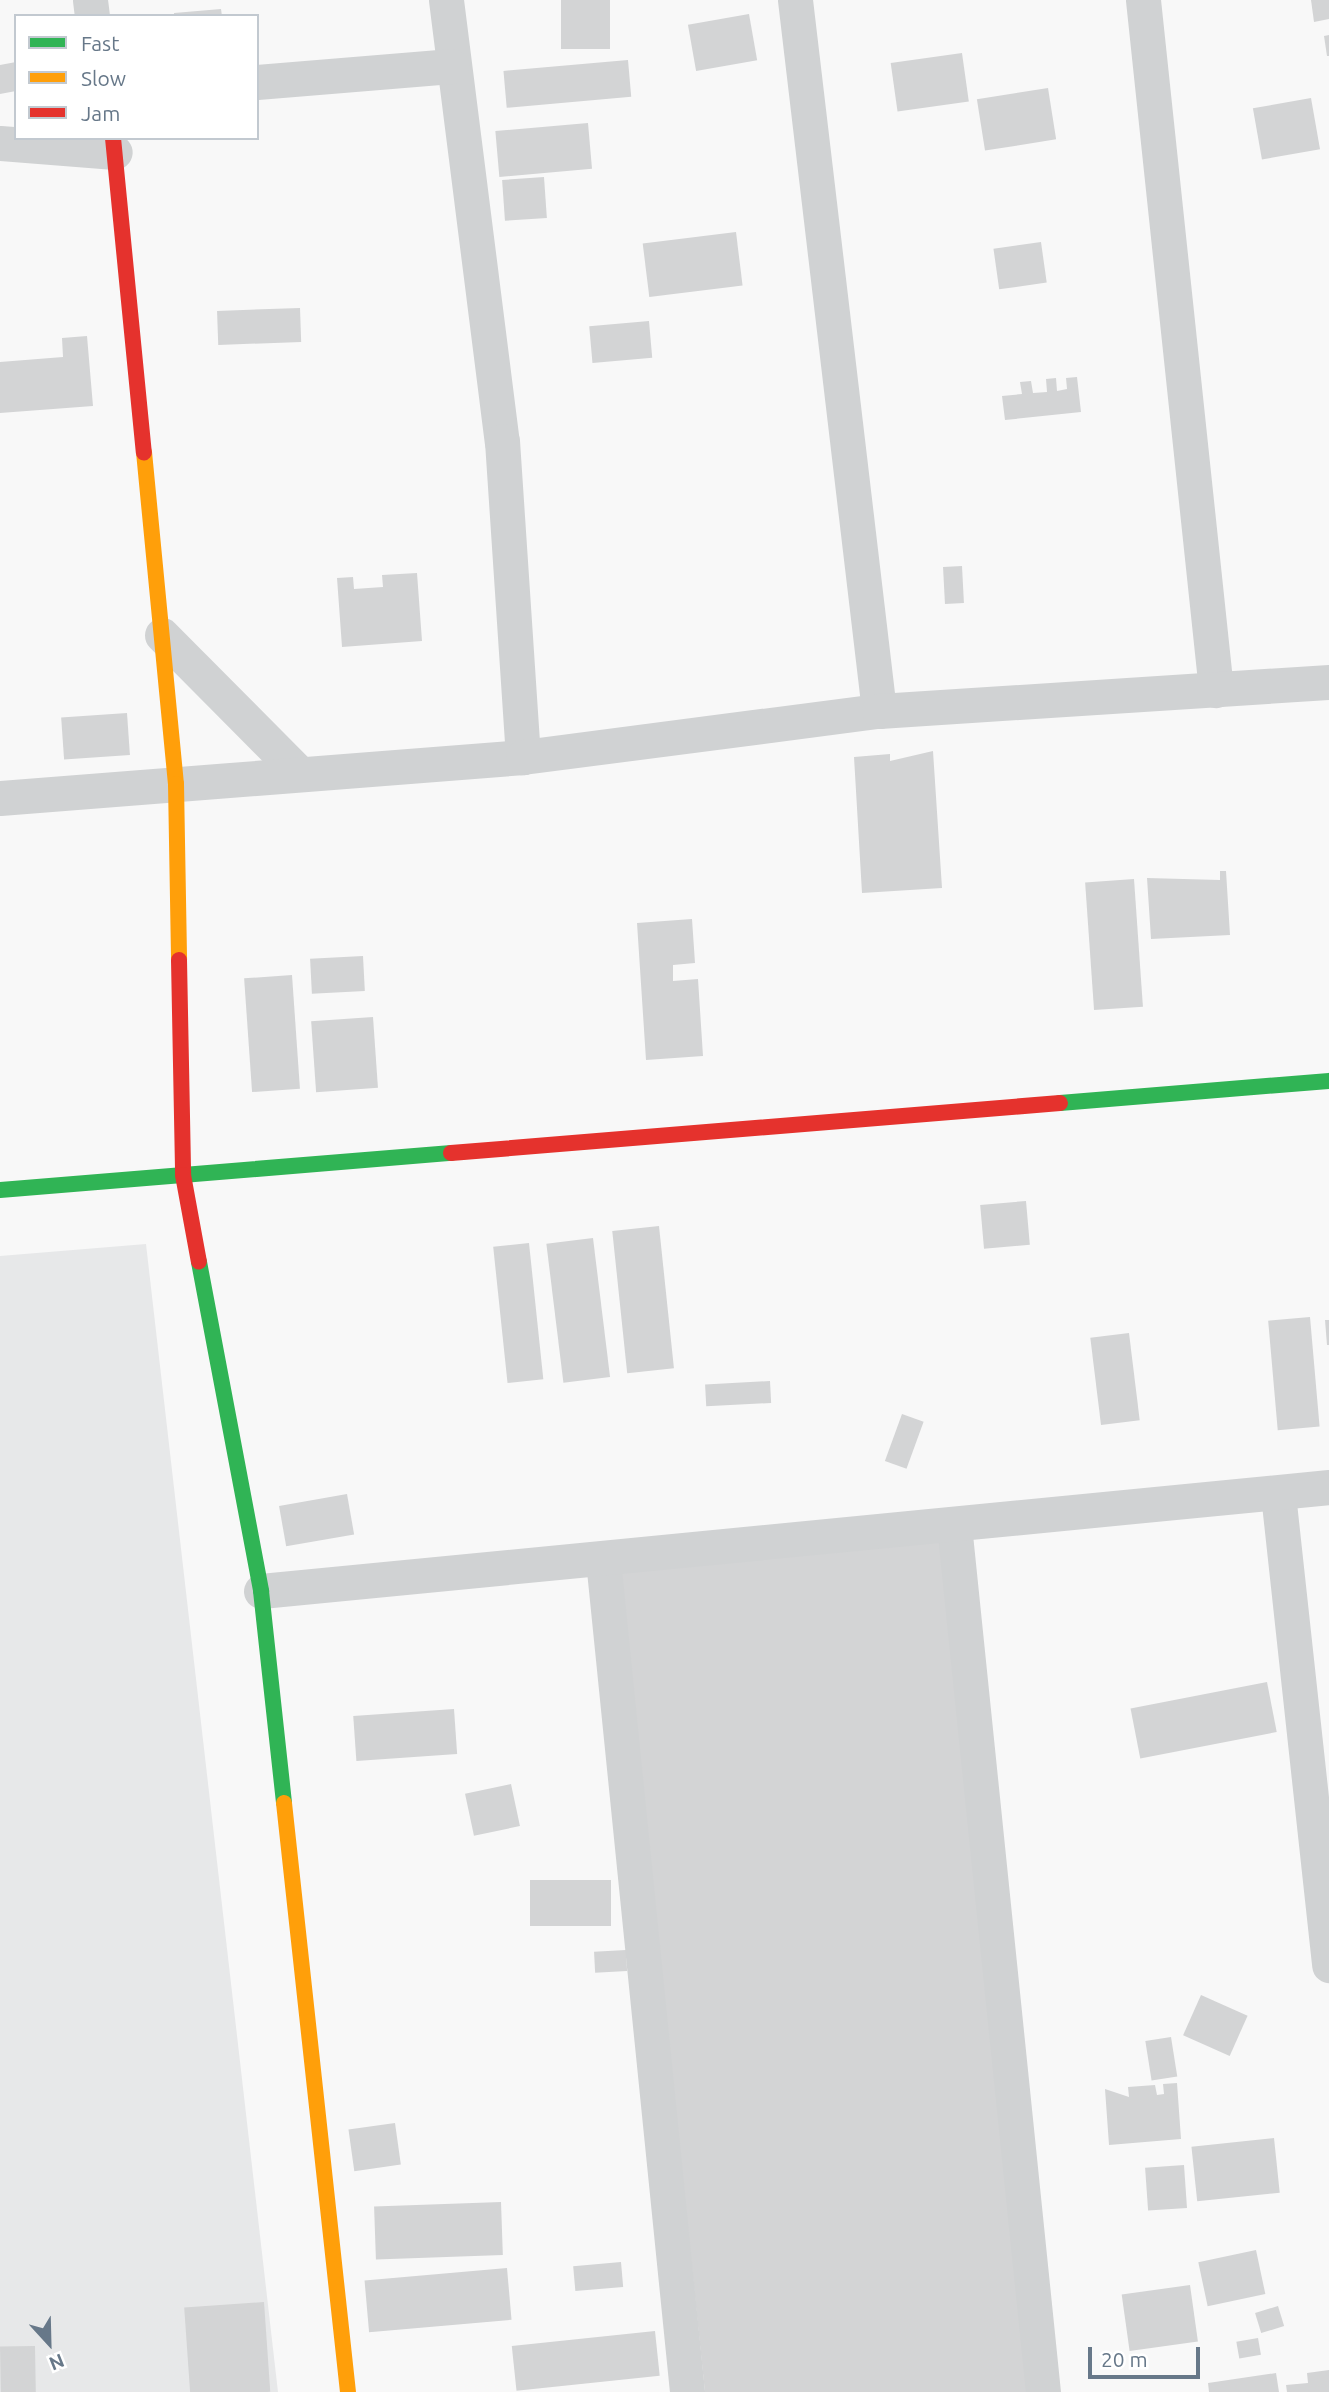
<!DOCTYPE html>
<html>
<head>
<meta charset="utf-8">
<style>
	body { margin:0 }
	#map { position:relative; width:1329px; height:2392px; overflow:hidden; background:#f8f8f8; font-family:Ubuntu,sans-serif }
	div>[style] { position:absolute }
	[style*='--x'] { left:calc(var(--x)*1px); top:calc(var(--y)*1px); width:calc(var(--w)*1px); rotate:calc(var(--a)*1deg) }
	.built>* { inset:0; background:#e7e8e9 }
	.building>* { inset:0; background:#d3d4d5; transform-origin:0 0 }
	.street>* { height:35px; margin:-17.5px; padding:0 17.5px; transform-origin:17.5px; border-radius:17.5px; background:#d0d2d3 }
	.fast>* { height:16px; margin:-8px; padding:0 8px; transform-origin:8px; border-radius:8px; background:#30b455 }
	.slow>* { height:16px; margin:-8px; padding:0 8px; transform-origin:8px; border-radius:8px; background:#ff9f0a }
	.jam>* { height:16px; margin:-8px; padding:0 8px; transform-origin:8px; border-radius:8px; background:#e5322d }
	span { translate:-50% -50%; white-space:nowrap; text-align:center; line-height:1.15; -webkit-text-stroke:7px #fff; paint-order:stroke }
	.legend { position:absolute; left:14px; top:14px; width:245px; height:126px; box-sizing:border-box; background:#fff; border:2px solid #c2c9d0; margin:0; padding:9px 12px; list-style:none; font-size:21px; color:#677889 }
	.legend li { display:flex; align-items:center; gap:14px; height:35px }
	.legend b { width:35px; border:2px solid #c2c9d0 }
	.north { position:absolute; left:14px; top:2308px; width:70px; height:70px; -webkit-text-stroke:5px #fff; paint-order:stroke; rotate:158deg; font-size:19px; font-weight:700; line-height:28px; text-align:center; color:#677889 }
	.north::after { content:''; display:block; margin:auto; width:24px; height:32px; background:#677889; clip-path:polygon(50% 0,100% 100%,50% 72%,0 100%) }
	.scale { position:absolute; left:1088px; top:2347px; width:112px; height:32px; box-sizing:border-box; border:4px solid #677889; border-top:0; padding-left:9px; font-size:21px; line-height:24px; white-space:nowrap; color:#677889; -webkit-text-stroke:5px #fff; paint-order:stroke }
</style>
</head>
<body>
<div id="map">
	<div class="built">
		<i style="clip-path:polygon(146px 1244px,278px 2392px,0 2392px,0 1256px)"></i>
	</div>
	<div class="building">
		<i style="left:561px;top:0;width:49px;height:49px"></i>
		<i style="clip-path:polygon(1311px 0,1329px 0,1329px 19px,1314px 22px)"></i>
		<i style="clip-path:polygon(221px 9px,222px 16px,174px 16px,174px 13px)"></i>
		<i style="left:749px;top:14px;width:47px;height:62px;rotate:80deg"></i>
		<i style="clip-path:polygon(1329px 35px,1329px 56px,1327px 56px,1324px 36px)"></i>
		<i style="left:962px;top:53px;width:49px;height:72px;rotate:82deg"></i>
		<i style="left:628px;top:60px;width:37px;height:125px;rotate:85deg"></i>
		<i style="clip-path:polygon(16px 62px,16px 91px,0 94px,0 65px)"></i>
		<i style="left:1048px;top:88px;width:52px;height:72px;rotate:81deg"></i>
		<i style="left:1311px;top:98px;width:52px;height:59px;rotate:80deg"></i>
		<i style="left:588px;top:123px;width:46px;height:93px;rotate:85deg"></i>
		<i style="left:544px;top:177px;width:41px;height:42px;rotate:86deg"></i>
		<i style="left:736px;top:232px;width:54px;height:94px;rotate:83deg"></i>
		<i style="left:1041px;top:242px;width:41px;height:48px;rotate:82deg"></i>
		<i style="left:300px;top:308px;width:34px;height:83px;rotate:88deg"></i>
		<i style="left:649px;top:321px;width:37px;height:60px;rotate:85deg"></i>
		<i style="clip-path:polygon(87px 336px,93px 406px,0 413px,0 362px,63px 357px,62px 338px)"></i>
		<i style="clip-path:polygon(1077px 377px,1081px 412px,1005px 420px,1002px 396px,1022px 394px,1020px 382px,1031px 381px,1033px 393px,1047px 392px,1046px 379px,1056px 378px,1057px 391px,1067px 389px,1066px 378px)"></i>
		<i style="left:962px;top:566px;width:37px;height:19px;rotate:87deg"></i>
		<i style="clip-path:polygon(417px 573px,422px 641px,342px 647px,337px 578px,353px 577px,354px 589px,383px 587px,382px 575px)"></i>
		<i style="left:127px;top:713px;width:42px;height:66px;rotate:86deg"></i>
		<i style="clip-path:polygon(933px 751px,942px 888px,862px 893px,854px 757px,890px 754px,890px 761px)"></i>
		<i style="clip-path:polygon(1220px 871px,1226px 871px,1230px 935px,1151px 939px,1147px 878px,1220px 880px)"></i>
		<i style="left:1134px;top:879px;width:128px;height:49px;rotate:86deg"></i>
		<i style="clip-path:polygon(692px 919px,695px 963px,673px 965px,673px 981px,698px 979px,703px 1056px,646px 1060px,637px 923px)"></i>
		<i style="left:363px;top:956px;width:35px;height:53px;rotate:87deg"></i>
		<i style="left:292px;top:975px;width:114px;height:48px;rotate:86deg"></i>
		<i style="left:373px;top:1017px;width:71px;height:62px;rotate:86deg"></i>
		<i style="left:1026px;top:1201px;width:44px;height:46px;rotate:85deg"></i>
		<i style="left:659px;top:1226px;width:143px;height:47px;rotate:84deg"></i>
		<i style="left:593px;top:1238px;width:140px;height:47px;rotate:83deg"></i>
		<i style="left:529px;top:1243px;width:137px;height:36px;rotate:84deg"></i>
		<i style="left:1310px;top:1317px;width:110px;height:42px;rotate:85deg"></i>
		<i style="clip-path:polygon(1325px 1320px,1329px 1320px,1329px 1345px,1327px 1345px)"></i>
		<i style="left:1129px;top:1333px;width:88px;height:39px;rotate:83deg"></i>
		<i style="left:770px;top:1381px;width:22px;height:65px;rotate:87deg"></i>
		<i style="left:902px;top:1414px;width:23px;height:50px;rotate:20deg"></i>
		<i style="left:347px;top:1494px;width:41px;height:69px;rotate:80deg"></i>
		<i style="left:942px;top:1538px;width:859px;height:325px;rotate:84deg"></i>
		<i style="left:1267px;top:1682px;width:51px;height:139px;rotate:79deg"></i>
		<i style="left:454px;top:1709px;width:45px;height:101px;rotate:86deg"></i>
		<i style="left:511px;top:1784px;width:43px;height:47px;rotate:78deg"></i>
		<i style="left:611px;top:1880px;width:46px;height:81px;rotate:90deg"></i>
		<i style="left:626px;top:1950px;width:21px;height:32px;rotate:87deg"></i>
		<i style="left:1201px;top:1995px;width:51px;height:44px;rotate:24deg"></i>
		<i style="left:1171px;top:2037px;width:40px;height:26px;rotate:81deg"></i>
		<i style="clip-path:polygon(1177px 2083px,1181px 2139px,1109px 2145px,1105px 2089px,1129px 2097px,1128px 2087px,1155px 2085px,1157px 2095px,1164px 2094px,1163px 2084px)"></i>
		<i style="left:395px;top:2123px;width:42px;height:47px;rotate:82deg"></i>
		<i style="left:1274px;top:2138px;width:55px;height:83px;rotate:84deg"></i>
		<i style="left:1184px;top:2165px;width:43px;height:39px;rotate:86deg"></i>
		<i style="left:501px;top:2202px;width:53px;height:127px;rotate:88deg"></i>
		<i style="left:1256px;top:2250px;width:45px;height:59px;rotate:78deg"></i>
		<i style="left:621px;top:2262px;width:25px;height:48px;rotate:85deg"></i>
		<i style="left:507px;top:2268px;width:52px;height:143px;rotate:85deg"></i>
		<i style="left:1190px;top:2285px;width:57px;height:69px;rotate:82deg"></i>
		<i style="left:264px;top:2302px;width:90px;height:80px;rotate:86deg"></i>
		<i style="left:1278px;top:2306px;width:21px;height:24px;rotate:73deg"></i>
		<i style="left:655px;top:2331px;width:45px;height:144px;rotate:84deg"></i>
		<i style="left:1258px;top:2338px;width:17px;height:22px;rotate:80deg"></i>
		<i style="left:35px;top:2346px;width:46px;height:35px;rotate:89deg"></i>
		<i style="clip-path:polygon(1329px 2370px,1329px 2392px,1287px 2392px,1286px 2385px,1308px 2383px,1307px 2373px)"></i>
		<i style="clip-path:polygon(1276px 2373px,1279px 2392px,1209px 2392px,1208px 2383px)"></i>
	</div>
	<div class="street">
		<i style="--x:90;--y:0;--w:16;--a:83"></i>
		<i style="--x:446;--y:0;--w:445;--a:82.8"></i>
		<i style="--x:502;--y:441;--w:317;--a:86.2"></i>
		<i style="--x:795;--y:0;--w:716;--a:83.26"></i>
		<i style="--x:1143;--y:0;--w:694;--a:83.96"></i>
		<i style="--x:257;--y:82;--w:195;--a:-4.7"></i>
		<i style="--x:0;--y:143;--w:115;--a:4.5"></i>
		<i style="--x:162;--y:635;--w:196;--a:45.2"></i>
		<i style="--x:0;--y:798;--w:525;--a:-4.48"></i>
		<i style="--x:523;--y:757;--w:359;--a:-7.4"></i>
		<i style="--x:879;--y:711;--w:451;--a:-3.7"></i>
		<i style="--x:1278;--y:1494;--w:474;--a:83.8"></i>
		<i style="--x:954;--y:1525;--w:872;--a:84.14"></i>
		<i style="--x:603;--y:1560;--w:836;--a:84.23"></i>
		<i style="--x:261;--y:1591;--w:1073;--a:-5.56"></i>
	</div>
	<div class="fast">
		<i style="--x:1060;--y:1103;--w:270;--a:-4.7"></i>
		<i style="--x:0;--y:1190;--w:453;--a:-4.7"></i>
		<i style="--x:199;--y:1262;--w:335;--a:79.3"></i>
		<i style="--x:261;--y:1591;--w:213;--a:83.8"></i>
	</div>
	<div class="slow">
		<i style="--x:144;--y:452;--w:334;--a:84.5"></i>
		<i style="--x:176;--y:784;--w:176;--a:89"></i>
		<i style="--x:284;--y:1803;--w:592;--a:83.8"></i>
	</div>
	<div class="jam">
		<i style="--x:113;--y:138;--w:316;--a:84.4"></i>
		<i style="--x:179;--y:960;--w:215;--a:88.9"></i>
		<i style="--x:183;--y:1175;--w:88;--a:79.6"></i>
		<i style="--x:451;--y:1153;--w:611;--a:-4.69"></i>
	</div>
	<ul class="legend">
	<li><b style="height:9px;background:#30b455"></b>Fast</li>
	<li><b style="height:9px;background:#ff9f0a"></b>Slow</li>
	<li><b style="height:9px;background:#e5322d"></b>Jam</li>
	</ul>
	<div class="north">N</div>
	<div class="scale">20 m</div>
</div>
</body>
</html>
